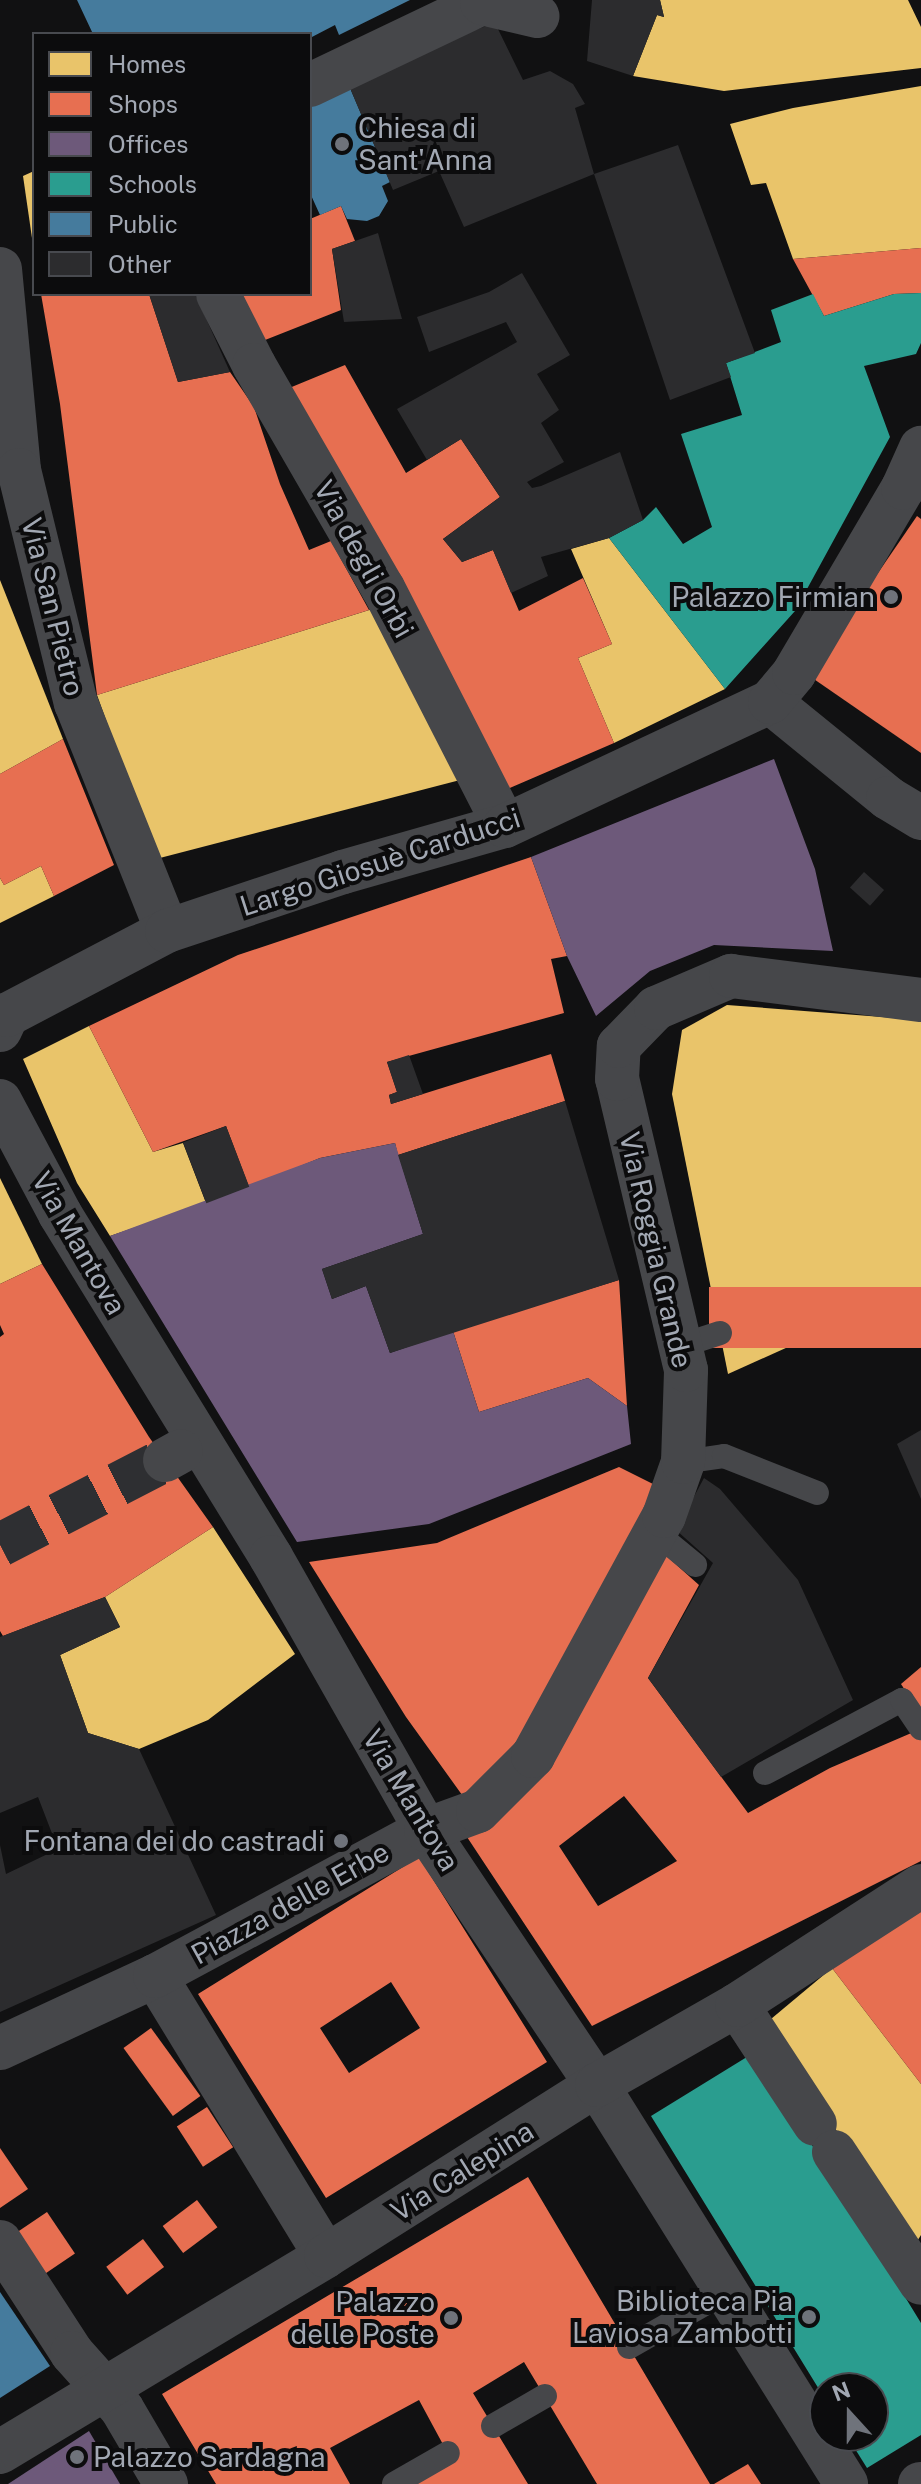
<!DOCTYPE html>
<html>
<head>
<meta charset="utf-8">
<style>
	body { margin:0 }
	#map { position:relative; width:921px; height:2484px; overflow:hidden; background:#111112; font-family:"Public Sans",sans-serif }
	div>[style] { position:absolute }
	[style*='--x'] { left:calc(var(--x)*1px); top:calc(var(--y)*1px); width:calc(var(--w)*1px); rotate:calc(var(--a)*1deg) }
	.homes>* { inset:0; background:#e9c46a }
	.shops>* { inset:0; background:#e76f51; transform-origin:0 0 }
	.offices>* { inset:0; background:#6d597a }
	.schools>* { inset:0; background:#2a9d8f }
	.public>* { inset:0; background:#457b9d }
	.building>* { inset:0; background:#2c2c2e; transform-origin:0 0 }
	.street-tunnel>* { height:44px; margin-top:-22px; transform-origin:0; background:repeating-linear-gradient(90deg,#2e2f32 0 44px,transparent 0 66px) }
	.lane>* { height:24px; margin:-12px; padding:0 12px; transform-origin:12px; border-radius:12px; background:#46474a }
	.street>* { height:44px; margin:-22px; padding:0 22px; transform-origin:22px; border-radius:22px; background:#46474a }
	.dots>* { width:22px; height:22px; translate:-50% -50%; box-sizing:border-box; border:4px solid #0c0c0d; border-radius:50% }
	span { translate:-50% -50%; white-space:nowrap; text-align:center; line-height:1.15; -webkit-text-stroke:8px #0c0c0d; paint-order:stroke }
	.poi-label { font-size:28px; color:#a2a8b3 }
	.left { translate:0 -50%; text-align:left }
	.right { translate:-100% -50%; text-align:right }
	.street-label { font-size:28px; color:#a2a8b3 }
	.legend { position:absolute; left:32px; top:32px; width:280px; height:264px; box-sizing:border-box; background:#0c0c0d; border:2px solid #484a4f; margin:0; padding:10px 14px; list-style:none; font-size:24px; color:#a2a8b3 }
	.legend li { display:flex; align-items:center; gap:16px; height:40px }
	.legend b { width:40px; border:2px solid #484a4f }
	.north { position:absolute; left:809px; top:2372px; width:80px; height:80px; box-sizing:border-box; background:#0c0c0d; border:2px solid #484a4f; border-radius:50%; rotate:339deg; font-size:22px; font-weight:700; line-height:32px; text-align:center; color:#a2a8b3 }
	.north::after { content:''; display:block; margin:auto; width:28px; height:36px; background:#6f737b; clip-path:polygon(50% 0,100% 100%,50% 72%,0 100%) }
</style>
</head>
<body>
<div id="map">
	<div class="homes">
		<i style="clip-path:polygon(660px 0,908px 0,921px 27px,921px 68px,724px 91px,633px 76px,657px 15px,664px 17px)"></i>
		<i style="clip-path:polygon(921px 86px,921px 248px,793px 259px,766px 183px,751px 185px,730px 124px,793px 108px)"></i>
		<i style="clip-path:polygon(34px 171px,34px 238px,32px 238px,23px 176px)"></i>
		<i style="clip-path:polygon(609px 538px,725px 689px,614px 743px,578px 658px,612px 644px,571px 549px)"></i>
		<i style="clip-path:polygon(0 580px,63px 739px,0 774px)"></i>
		<i style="clip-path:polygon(382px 606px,464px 779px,156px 859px,97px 695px)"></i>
		<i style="clip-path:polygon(41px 866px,54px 896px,0 923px,0 878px,4px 885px)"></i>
		<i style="clip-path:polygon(727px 1005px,921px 1020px,921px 1287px,728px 1374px,672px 1094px,682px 1030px)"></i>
		<i style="clip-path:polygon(89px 1026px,153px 1152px,183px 1143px,206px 1203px,110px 1236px,77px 1183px,23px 1059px)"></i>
		<i style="clip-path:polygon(0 1178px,42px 1264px,0 1284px)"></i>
		<i style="clip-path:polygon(213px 1527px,295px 1654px,208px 1720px,139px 1749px,88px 1733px,60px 1655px,120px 1627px,105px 1597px)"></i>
		<i style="clip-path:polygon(832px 1968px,921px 2084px,921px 2235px,914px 2246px,765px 2024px)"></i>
	</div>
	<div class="shops">
		<i style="clip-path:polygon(341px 206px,355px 241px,332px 249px,341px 310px,260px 342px,236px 294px,310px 294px,310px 219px)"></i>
		<i style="clip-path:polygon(921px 248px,921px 293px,894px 294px,824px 316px,793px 259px)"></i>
		<i style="clip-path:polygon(41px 294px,149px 294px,178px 382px,230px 372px,254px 407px,280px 484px,309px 550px,331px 541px,369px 610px,97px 695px,60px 404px)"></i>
		<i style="clip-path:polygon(345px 365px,406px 473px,461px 439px,500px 497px,443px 539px,462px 562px,493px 550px,519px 611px,583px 578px,612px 644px,578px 658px,614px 743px,503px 791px,282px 391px)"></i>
		<i style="clip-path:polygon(917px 516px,921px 519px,921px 753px,808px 675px)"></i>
		<i style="clip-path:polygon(63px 739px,114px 865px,54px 896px,41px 866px,4px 885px,0 878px,0 774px)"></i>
		<i style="clip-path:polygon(531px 857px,567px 956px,551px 959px,564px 1013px,387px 1062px,397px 1092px,389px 1095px,391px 1104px,551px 1054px,565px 1101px,398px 1155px,395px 1143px,320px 1158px,249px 1187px,226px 1126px,153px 1152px,89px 1026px,238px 955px)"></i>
		<i style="clip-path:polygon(42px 1264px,149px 1437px,213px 1527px,105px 1597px,3px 1636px,0 1631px,0 1337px,4px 1334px,0 1325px,0 1284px)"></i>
		<i style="clip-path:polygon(619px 1280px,627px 1406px,588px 1378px,479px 1412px,453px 1331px)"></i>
		<i style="left:921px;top:1287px;width:61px;height:212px;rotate:90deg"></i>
		<i style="clip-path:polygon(619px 1467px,659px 1487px,563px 1677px,470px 1806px,406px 1717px,309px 1562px,437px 1543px)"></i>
		<i style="clip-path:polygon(evenodd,662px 1552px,699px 1585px,648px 1678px,748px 1813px,830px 1768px,916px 1731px,921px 1739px,921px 1861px,592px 2026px,467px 1837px,662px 1552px,624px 1796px,677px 1861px,598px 1906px,559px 1846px,624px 1796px)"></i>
		<i style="clip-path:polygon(921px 1667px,921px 1715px,901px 1684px)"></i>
		<i style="clip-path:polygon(evenodd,419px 1857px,547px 2062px,326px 2198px,198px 1994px,419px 1857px,391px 1982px,420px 2028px,349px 2073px,320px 2028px,391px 1982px)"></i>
		<i style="clip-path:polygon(921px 1909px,921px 2084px,832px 1968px)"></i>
		<i style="left:151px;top:2028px;width:84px;height:34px;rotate:54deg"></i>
		<i style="left:207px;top:2107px;width:48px;height:36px;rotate:57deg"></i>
		<i style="clip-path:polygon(0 2148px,28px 2189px,0 2208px)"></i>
		<i style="clip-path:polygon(528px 2177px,710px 2484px,597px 2484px,524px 2362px,473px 2393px,528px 2484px,416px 2484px,453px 2463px,419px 2400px,330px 2448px,350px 2484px,216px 2484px,162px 2394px)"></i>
		<i style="left:197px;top:2200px;width:34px;height:43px;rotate:53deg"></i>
		<i style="left:47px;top:2212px;width:50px;height:37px;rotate:56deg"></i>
		<i style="left:143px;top:2239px;width:35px;height:46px;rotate:53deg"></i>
		<i style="clip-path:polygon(748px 2464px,761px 2484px,714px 2484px)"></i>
	</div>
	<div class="offices">
		<i style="clip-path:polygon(774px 759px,815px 869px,833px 951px,714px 945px,650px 971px,596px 1016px,567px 956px,531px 857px)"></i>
		<i style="clip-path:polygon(395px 1143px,423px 1234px,322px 1269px,332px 1299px,366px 1286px,390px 1353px,453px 1331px,479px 1412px,588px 1378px,627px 1406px,631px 1444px,429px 1524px,297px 1542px,110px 1236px,320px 1158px)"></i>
		<i style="clip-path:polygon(89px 2431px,120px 2484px,8px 2484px)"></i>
	</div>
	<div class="schools">
		<i style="clip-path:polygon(921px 293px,921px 343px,916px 354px,864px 366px,890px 437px,795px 611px,725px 689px,609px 538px,643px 520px,656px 507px,683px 544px,712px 527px,681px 434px,742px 415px,726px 363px,781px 342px,771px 310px,813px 294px,824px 316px,894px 294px)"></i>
		<i style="clip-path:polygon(755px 2052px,921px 2323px,921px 2435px,867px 2468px,847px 2436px,873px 2436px,873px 2388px,825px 2388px,825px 2399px,651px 2116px)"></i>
	</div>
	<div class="public">
		<i style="clip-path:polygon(77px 0,410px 0,339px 35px,335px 25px,310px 38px,310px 34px,93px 34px)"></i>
		<i style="clip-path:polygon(350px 88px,390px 182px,382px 186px,388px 201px,379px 216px,367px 221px,347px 219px,341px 206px,320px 215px,310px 193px,310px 105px)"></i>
		<i style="clip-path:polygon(0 2292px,50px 2366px,0 2398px)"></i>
	</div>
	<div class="building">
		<i style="clip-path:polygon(592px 0,660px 0,664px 17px,657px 15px,633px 76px,587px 61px)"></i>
		<i style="clip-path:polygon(495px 23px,523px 80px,550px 71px,573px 84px,585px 104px,575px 108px,594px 174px,464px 227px,439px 171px,393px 190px,350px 88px,452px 38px)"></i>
		<i style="clip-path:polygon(678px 145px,755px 353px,726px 363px,731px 377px,670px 400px,594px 174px)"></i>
		<i style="clip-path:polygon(378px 233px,402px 319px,344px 322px,332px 249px)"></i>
		<i style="clip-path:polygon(522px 273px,570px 355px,537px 374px,559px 410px,541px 423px,564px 462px,527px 482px,532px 488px,541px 486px,620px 452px,643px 520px,609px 538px,541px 557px,548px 576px,511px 593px,493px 550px,462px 562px,443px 539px,500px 497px,461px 439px,427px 460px,397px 409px,517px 342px,506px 322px,429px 352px,417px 317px,489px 292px)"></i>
		<i style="clip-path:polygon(149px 294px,195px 294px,230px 372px,178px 382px)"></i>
		<i style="left:864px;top:872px;width:27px;height:21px;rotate:42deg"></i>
		<i style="clip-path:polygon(409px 1055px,423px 1094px,391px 1104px,389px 1095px,397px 1092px,387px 1062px)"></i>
		<i style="clip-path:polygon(565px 1101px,619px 1280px,390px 1353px,366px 1286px,332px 1299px,322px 1269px,423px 1234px,398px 1155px)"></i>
		<i style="left:226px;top:1126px;width:65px;height:46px;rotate:69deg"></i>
		<i style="clip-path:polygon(921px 1430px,921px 1499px,897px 1444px)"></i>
		<i style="clip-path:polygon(704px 1478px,720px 1489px,798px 1580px,853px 1700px,721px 1777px,648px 1678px,713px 1563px,676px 1530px)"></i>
		<i style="clip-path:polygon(105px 1597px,120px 1627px,60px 1655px,88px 1733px,139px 1749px,216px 1915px,0 2012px,0 1845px,6px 1874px,58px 1849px,38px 1797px,0 1813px,0 1637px)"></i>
	</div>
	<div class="street-tunnel">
		<i style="--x:0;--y:1545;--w:186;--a:-27.3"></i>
	</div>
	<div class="lane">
		<i style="--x:680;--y:1346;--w:42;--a:-18"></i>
		<i style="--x:683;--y:1462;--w:41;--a:-8.3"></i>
		<i style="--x:724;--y:1456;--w:100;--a:21.7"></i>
		<i style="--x:655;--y:1532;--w:52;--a:39.5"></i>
		<i style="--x:765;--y:1773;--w:155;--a:-28.1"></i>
		<i style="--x:902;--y:1700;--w:34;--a:56"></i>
		<i style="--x:629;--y:2347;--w:113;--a:-29.7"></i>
		<i style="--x:493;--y:2426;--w:60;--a:-30"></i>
		<i style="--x:394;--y:2484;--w:62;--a:-29.9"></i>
	</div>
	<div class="street">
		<i style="--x:310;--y:85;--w:191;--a:-25.5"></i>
		<i style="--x:482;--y:3;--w:57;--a:13.3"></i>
		<i style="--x:0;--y:269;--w:202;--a:84.6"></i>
		<i style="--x:19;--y:470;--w:240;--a:76.3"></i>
		<i style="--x:76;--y:703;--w:245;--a:68.2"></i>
		<i style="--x:218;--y:294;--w:80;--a:63.1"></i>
		<i style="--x:254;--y:365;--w:258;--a:60"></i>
		<i style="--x:383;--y:588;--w:267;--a:62.9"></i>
		<i style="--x:770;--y:702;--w:152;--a:39.1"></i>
		<i style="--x:888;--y:798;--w:39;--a:31"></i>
		<i style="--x:0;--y:1030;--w:17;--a:-65"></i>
		<i style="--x:7;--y:1015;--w:181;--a:-27.7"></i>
		<i style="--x:167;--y:931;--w:186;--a:-18.5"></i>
		<i style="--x:343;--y:872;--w:168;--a:-15.9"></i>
		<i style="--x:505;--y:826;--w:293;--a:-25.1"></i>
		<i style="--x:770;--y:702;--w:38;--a:-50"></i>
		<i style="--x:794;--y:673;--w:215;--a:-59.5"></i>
		<i style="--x:903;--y:488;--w:44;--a:-65.8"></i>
		<i style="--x:0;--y:1101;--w:128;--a:62"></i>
		<i style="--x:60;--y:1214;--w:403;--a:58.4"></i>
		<i style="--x:271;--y:1557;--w:314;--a:60.4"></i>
		<i style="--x:426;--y:1830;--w:307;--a:56.2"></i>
		<i style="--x:597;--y:2085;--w:470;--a:58"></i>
		<i style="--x:165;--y:1460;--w:18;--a:-29"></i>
		<i style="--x:155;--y:1976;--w:328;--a:58.6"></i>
		<i style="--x:737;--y:2005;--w:142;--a:56.8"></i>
		<i style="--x:0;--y:2048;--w:171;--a:-24.9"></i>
		<i style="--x:155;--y:1976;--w:308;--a:-28.3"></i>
		<i style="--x:426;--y:1830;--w:55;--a:-20.1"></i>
		<i style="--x:478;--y:1811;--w:78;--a:-45"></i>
		<i style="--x:533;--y:1756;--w:273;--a:-61.4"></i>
		<i style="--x:664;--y:1516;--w:57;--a:-70.6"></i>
		<i style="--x:683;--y:1462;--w:92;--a:-88.1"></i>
		<i style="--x:686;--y:1370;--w:299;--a:-103.3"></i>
		<i style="--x:617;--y:1079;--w:33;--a:-87"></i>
		<i style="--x:619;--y:1046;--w:53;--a:-45.8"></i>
		<i style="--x:656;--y:1008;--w:82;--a:-23.1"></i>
		<i style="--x:731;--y:976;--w:192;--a:7.2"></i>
		<i style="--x:834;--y:2152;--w:157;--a:56.4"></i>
		<i style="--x:0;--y:2242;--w:132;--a:57"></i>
		<i style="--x:72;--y:2353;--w:75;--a:48.2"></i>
		<i style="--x:122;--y:2409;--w:87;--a:59.6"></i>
		<i style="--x:0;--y:2452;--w:380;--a:-31"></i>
		<i style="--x:326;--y:2256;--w:320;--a:-32.3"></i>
		<i style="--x:597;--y:2085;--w:161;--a:-29.7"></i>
		<i style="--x:737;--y:2005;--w:219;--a:-32.9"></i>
		<i style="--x:920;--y:2484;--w:1;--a:0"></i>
	</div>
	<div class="dots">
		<i style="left:342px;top:144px;background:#6f737b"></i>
		<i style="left:891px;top:597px;background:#6f737b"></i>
		<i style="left:341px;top:1841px;background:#6f737b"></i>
		<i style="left:809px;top:2317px;background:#6f737b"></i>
		<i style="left:451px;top:2318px;background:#6f737b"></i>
		<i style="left:77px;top:2457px;background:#6f737b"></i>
	</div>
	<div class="poi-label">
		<span class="left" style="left:358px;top:144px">Chiesa di<br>Sant'Anna</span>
		<span class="right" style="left:875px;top:597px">Palazzo Firmian</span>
		<span class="right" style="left:325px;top:1841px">Fontana dei do castradi</span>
		<span class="right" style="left:793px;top:2317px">Biblioteca Pia<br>Laviosa Zambotti</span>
		<span class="right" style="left:435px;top:2318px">Palazzo<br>delle Poste</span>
		<span class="left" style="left:93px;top:2457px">Palazzo Sardagna</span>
	</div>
	<div class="street-label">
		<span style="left:364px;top:559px;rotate:61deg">Via degli Orbi</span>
		<span style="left:53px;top:607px;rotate:76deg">Via San Pietro</span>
		<span style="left:380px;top:862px;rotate:-18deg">Largo Giosuè Carducci</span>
		<span style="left:79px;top:1243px;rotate:60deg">Via Mantova</span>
		<span style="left:656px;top:1250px;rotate:77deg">Via Roggia Grande</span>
		<span style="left:411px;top:1800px;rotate:59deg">Via Mantova</span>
		<span style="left:290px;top:1903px;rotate:-29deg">Piazza delle Erbe</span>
		<span style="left:462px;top:2171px;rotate:-32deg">Via Calepina</span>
	</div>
	<ul class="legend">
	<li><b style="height:22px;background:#e9c46a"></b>Homes</li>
	<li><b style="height:22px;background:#e76f51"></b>Shops</li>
	<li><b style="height:22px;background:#6d597a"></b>Offices</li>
	<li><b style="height:22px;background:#2a9d8f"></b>Schools</li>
	<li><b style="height:22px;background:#457b9d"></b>Public</li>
	<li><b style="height:22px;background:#2c2c2e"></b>Other</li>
	</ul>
	<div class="north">N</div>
</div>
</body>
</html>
